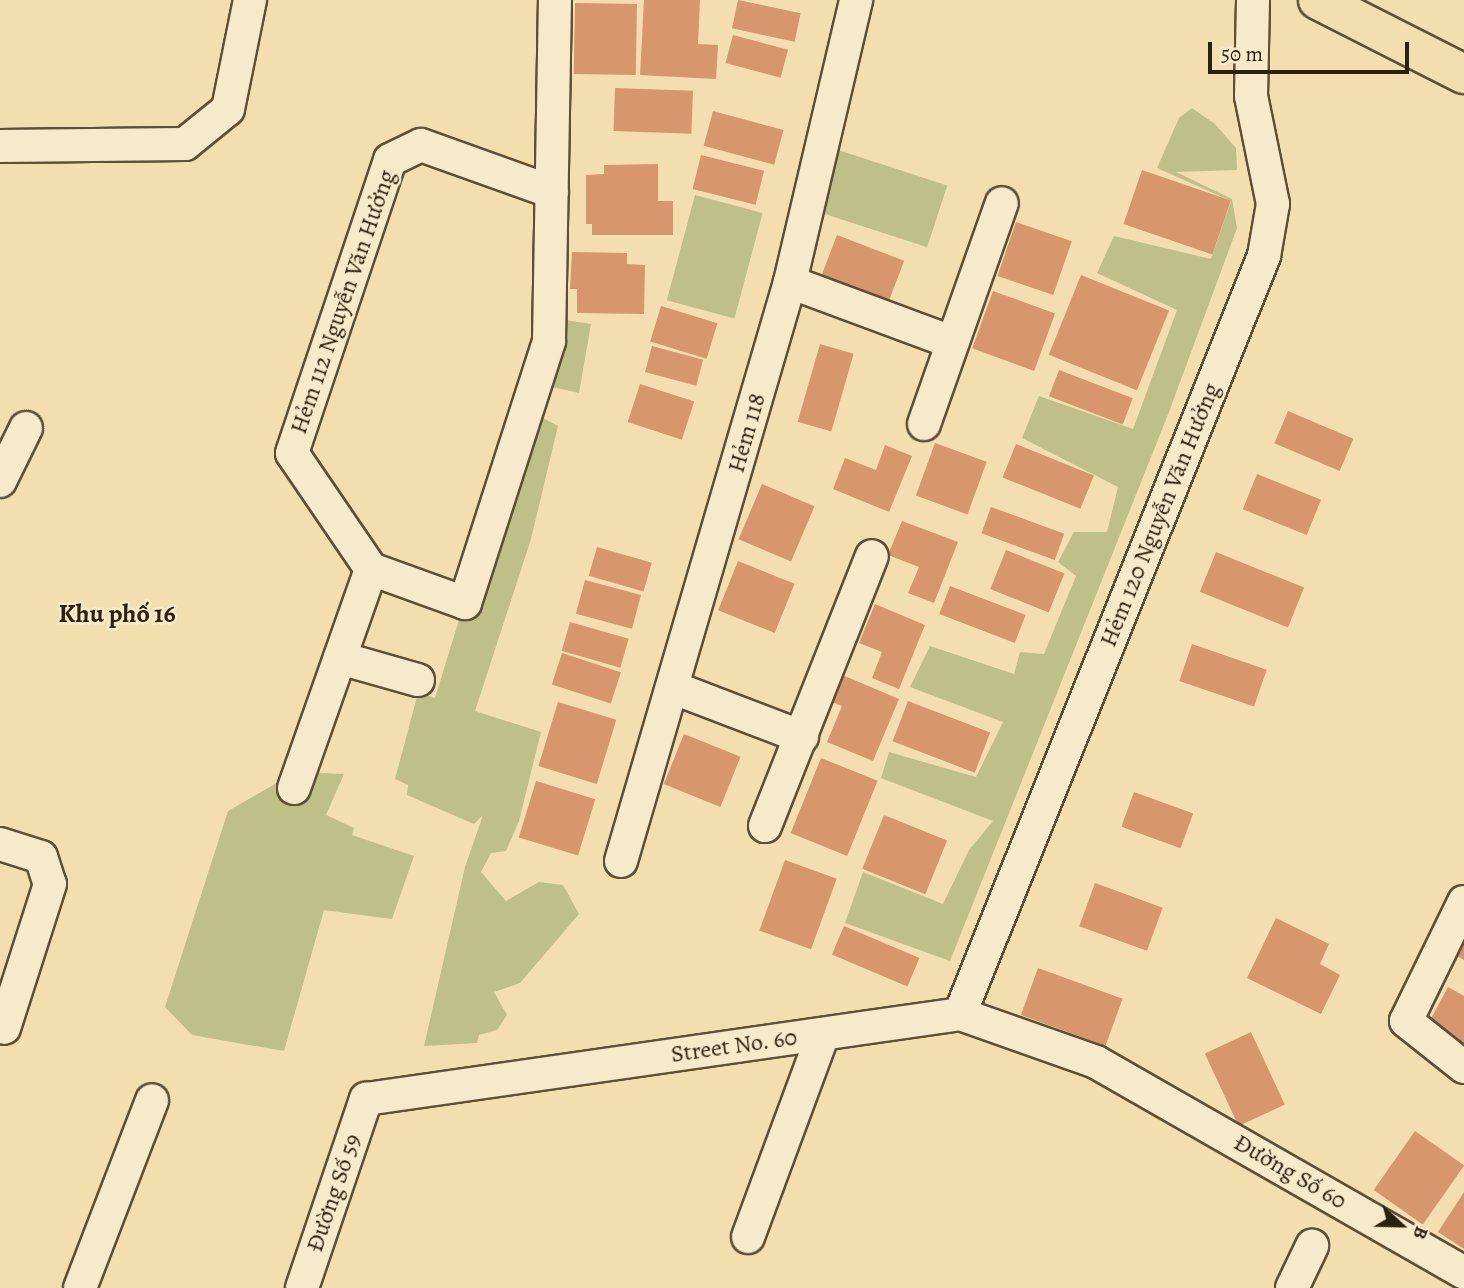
<!DOCTYPE html>
<html>
<head>
<meta charset="utf-8">
<style>
	body { margin:0 }
	#map { position:relative; width:1464px; height:1288px; overflow:hidden; background:#f3deaf; font-family:Alegreya,serif }
	div>[style] { position:absolute }
	[style*='--x'] { left:calc(var(--x)*1px); top:calc(var(--y)*1px); width:calc(var(--w)*1px); rotate:calc(var(--a)*1deg) }
	.green>* { inset:0; background:#bec088; transform-origin:0 0 }
	.building>* { inset:0; background:#d7966d; transform-origin:0 0 }
	.roads { filter:drop-shadow(2px 0 #5e5037) drop-shadow(-2px 0 #5e5037) drop-shadow(0 2px #5e5037) drop-shadow(0 -2px #5e5037) }
	.minor>* { height:32px; margin:-16px; padding:0 16px; transform-origin:16px; border-radius:16px; background:#f7eacb }
	.major>* { height:38px; margin:-19px; padding:0 19px; transform-origin:19px; border-radius:19px; background:#f3deaf }
	span { translate:-50% -50%; white-space:nowrap; text-align:center; line-height:1.15; -webkit-text-stroke:5px #f7eacb; paint-order:stroke }
	.street-label { font-size:24px; color:#2c200f }
	.neighbourhood-label { font-size:26px; color:#2c200f; font-weight:700 }
	.north { position:absolute; left:1366px; top:1190px; width:70px; height:70px; -webkit-text-stroke:5px #f7eacb; paint-order:stroke; rotate:112deg; font-size:19px; font-weight:700; line-height:28px; text-align:center; color:#2c200f }
	.north::after { content:''; display:block; margin:auto; width:24px; height:32px; background:#2c200f; clip-path:polygon(50% 0,100% 100%,50% 72%,0 100%) }
	.scale { position:absolute; left:1208px; top:42px; width:201px; height:32px; box-sizing:border-box; border:4px solid #2c200f; border-top:0; padding-left:9px; font-size:21px; line-height:24px; white-space:nowrap; color:#2c200f; -webkit-text-stroke:5px #f7eacb; paint-order:stroke }
</style>
</head>
<body>
<div id="map">
	<div class="green">
		<i style="clip-path:polygon(1192px 108px,1215px 124px,1236px 148px,1237px 170px,1176px 172px,1232px 199px,1237px 228px,1169px 412px,950px 961px,845px 923px,863px 872px,943px 904px,969px 850px,993px 821px,881px 778px,889px 752px,976px 777px,1003px 722px,910px 687px,930px 646px,1014px 674px,1020px 652px,1044px 654px,1076px 576px,1058px 562px,1074px 532px,1107px 532px,1118px 487px,1022px 438px,1039px 396px,1133px 429px,1177px 310px,1097px 273px,1114px 236px,1211px 259px,1231px 201px,1157px 168px,1179px 118px)"></i>
		<i style="left:835px;top:149px;width:118px;height:65px;rotate:18deg"></i>
		<i style="left:695px;top:195px;width:70px;height:109px;rotate:15deg"></i>
		<i style="clip-path:polygon(552px 318px,591px 324px,579px 393px,552px 387px,541px 417px,558px 426px,531px 539px,475px 711px,541px 732px,519px 821px,506px 851px,491px 853px,481px 872px,506px 901px,539px 882px,563px 885px,579px 914px,520px 983px,494px 992px,507px 1015px,497px 1030px,479px 1035px,477px 1043px,424px 1046px,465px 867px,483px 815px,474px 824px,407px 795px,408px 785px,395px 779px,418px 693px,435px 698px)"></i>
		<i style="clip-path:polygon(296px 772px,344px 774px,326px 815px,354px 828px,352px 835px,414px 856px,392px 919px,324px 910px,284px 1051px,192px 1035px,165px 1007px,228px 811px)"></i>
	</div>
	<div class="building">
		<i style="clip-path:polygon(644px 0,700px 0,698px 44px,718px 45px,716px 79px,640px 75px)"></i>
		<i style="left:738px;top:0;width:64px;height:29px;rotate:12deg"></i>
		<i style="left:575px;top:3px;width:62px;height:71px;rotate:1deg"></i>
		<i style="left:733px;top:35px;width:57px;height:29px;rotate:15deg"></i>
		<i style="left:615px;top:88px;width:78px;height:43px;rotate:2deg"></i>
		<i style="left:713px;top:111px;width:73px;height:36px;rotate:15deg"></i>
		<i style="left:701px;top:155px;width:65px;height:35px;rotate:14deg"></i>
		<i style="clip-path:polygon(658px 164px,658px 201px,673px 201px,673px 235px,592px 235px,592px 224px,586px 224px,586px 175px,604px 174px,604px 165px)"></i>
		<i style="left:1142px;top:170px;width:94px;height:57px;rotate:19deg"></i>
		<i style="left:1016px;top:222px;width:59px;height:57px;rotate:19deg"></i>
		<i style="left:837px;top:235px;width:72px;height:48px;rotate:21deg"></i>
		<i style="clip-path:polygon(572px 252px,627px 253px,627px 264px,645px 265px,644px 314px,577px 313px,577px 289px,570px 289px)"></i>
		<i style="left:1081px;top:275px;width:95px;height:86px;rotate:22deg"></i>
		<i style="left:993px;top:291px;width:66px;height:61px;rotate:20deg"></i>
		<i style="left:661px;top:306px;width:59px;height:37px;rotate:17deg"></i>
		<i style="left:820px;top:344px;width:35px;height:81px;rotate:16deg"></i>
		<i style="left:652px;top:346px;width:53px;height:27px;rotate:15deg"></i>
		<i style="left:1059px;top:370px;width:79px;height:28px;rotate:21deg"></i>
		<i style="left:640px;top:384px;width:57px;height:40px;rotate:18deg"></i>
		<i style="left:1288px;top:411px;width:71px;height:35px;rotate:23deg"></i>
		<i style="left:935px;top:443px;width:55px;height:56px;rotate:20deg"></i>
		<i style="left:1016px;top:444px;width:84px;height:36px;rotate:22deg"></i>
		<i style="clip-path:polygon(885px 445px,912px 456px,889px 512px,833px 489px,845px 458px,876px 470px)"></i>
		<i style="left:1257px;top:474px;width:69px;height:38px;rotate:22deg"></i>
		<i style="left:762px;top:484px;width:57px;height:60px;rotate:23deg"></i>
		<i style="left:991px;top:507px;width:78px;height:28px;rotate:20deg"></i>
		<i style="clip-path:polygon(902px 521px,958px 542px,934px 603px,908px 593px,919px 567px,888px 555px)"></i>
		<i style="left:597px;top:547px;width:57px;height:30px;rotate:16deg"></i>
		<i style="left:1006px;top:550px;width:63px;height:42px;rotate:22deg"></i>
		<i style="left:1216px;top:552px;width:95px;height:43px;rotate:22deg"></i>
		<i style="left:738px;top:561px;width:61px;height:53px;rotate:22deg"></i>
		<i style="left:585px;top:580px;width:58px;height:35px;rotate:15deg"></i>
		<i style="left:950px;top:586px;width:81px;height:30px;rotate:21deg"></i>
		<i style="clip-path:polygon(875px 604px,925px 625px,899px 689px,872px 678px,882px 652px,859px 643px)"></i>
		<i style="left:570px;top:622px;width:61px;height:30px;rotate:16deg"></i>
		<i style="left:1192px;top:644px;width:79px;height:39px;rotate:19deg"></i>
		<i style="left:562px;top:653px;width:62px;height:33px;rotate:18deg"></i>
		<i style="clip-path:polygon(840px 674px,899px 699px,873px 761px,827px 742px,842px 706px,829px 701px)"></i>
		<i style="left:908px;top:701px;width:88px;height:43px;rotate:21deg"></i>
		<i style="left:558px;top:702px;width:61px;height:67px;rotate:17deg"></i>
		<i style="left:684px;top:734px;width:61px;height:54px;rotate:22deg"></i>
		<i style="left:821px;top:758px;width:61px;height:81px;rotate:22deg"></i>
		<i style="left:536px;top:781px;width:62px;height:59px;rotate:17deg"></i>
		<i style="left:1134px;top:792px;width:63px;height:37px;rotate:20deg"></i>
		<i style="left:884px;top:815px;width:68px;height:58px;rotate:22deg"></i>
		<i style="left:785px;top:860px;width:55px;height:75px;rotate:20deg"></i>
		<i style="left:1095px;top:883px;width:72px;height:46px;rotate:20deg"></i>
		<i style="clip-path:polygon(1276px 918px,1329px 944px,1320px 964px,1340px 975px,1321px 1014px,1247px 978px)"></i>
		<i style="left:844px;top:926px;width:82px;height:31px;rotate:23deg"></i>
		<i style="clip-path:polygon(1464px 943px,1464px 960px,1457px 956px)"></i>
		<i style="left:1038px;top:968px;width:90px;height:50px;rotate:20deg"></i>
		<i style="clip-path:polygon(1448px 987px,1464px 996px,1464px 1058px,1422px 1035px)"></i>
		<i style="left:1251px;top:1032px;width:80px;height:51px;rotate:65deg"></i>
		<i style="left:1415px;top:1131px;width:60px;height:72px;rotate:35deg"></i>
		<i style="clip-path:polygon(1464px 1192px,1464px 1249px,1438px 1232px)"></i>
	</div>
	<div class="roads">
		<div class="minor">
			<i style="--x:0;--y:146;--w:185;--a:-0.6"></i>
			<i style="--x:185;--y:144;--w:55;--a:-39.1"></i>
			<i style="--x:228;--y:109;--w:111;--a:-78.6"></i>
			<i style="--x:790;--y:282;--w:172;--a:20.4"></i>
			<i style="--x:924;--y:424;--w:234;--a:-70.6"></i>
			<i style="--x:0;--y:481;--w:59;--a:-63.9"></i>
			<i style="--x:371;--y:569;--w:100;--a:19.9"></i>
			<i style="--x:465;--y:603;--w:275;--a:-72.2"></i>
			<i style="--x:549;--y:341;--w:341;--a:-89"></i>
			<i style="--x:340;--y:658;--w:81;--a:15.8"></i>
			<i style="--x:674;--y:688;--w:137;--a:20.9"></i>
			<i style="--x:294;--y:788;--w:232;--a:-70.6"></i>
			<i style="--x:371;--y:569;--w:140;--a:-124.3"></i>
			<i style="--x:292;--y:453;--w:309;--a:-71.5"></i>
			<i style="--x:390;--y:160;--w:34;--a:-26"></i>
			<i style="--x:421;--y:145;--w:139;--a:19.7"></i>
			<i style="--x:765;--y:826;--w:290;--a:-68.4"></i>
			<i style="--x:0;--y:844;--w:43;--a:17.6"></i>
			<i style="--x:41;--y:857;--w:28;--a:72"></i>
			<i style="--x:50;--y:884;--w:151;--a:107.7"></i>
			<i style="--x:621;--y:861;--w:603;--a:-73.73"></i>
			<i style="--x:790;--y:282;--w:290;--a:-76.8"></i>
			<i style="--x:1464;--y:902;--w:132;--a:116"></i>
			<i style="--x:1406;--y:1021;--w:74;--a:38.4"></i>
			<i style="--x:960;--y:1014;--w:817;--a:-68.15"></i>
			<i style="--x:1264;--y:256;--w:53;--a:-80.2"></i>
			<i style="--x:1273;--y:204;--w:110;--a:-101.5"></i>
			<i style="--x:1251;--y:96;--w:96;--a:-88.8"></i>
			<i style="--x:748;--y:1237;--w:216;--a:-69.7"></i>
			<i style="--x:80;--y:1288;--w:201;--a:-69"></i>
			<i style="--x:302;--y:1288;--w:200;--a:-71.3"></i>
			<i style="--x:366;--y:1099;--w:600;--a:-8.14"></i>
			<i style="--x:960;--y:1014;--w:144;--a:19.4"></i>
			<i style="--x:1096;--y:1062;--w:424;--a:29.8"></i>
			<i style="--x:1292;--y:1288;--w:47;--a:-64.5"></i>
		</div>
		<div class="major">
			<i style="--x:1318;--y:0;--w:164;--a:26.9"></i>
		</div>
	</div>
	<div class="street-label">
		<span style="left:343px;top:302px;rotate:-71deg">Hẻm 112 Nguyễn Văn Hưởng</span>
		<span style="left:747px;top:433px;rotate:-74deg">Hẻm 118</span>
		<span style="left:1160px;top:515px;rotate:-68deg">Hẻm 120 Nguyễn Văn Hưởng</span>
		<span style="left:734px;top:1046px;rotate:-8deg">Street No. 60</span>
		<span style="left:1290px;top:1172px;rotate:30deg">Đường Số 60</span>
		<span style="left:334px;top:1193px;rotate:-71deg">Đường Số 59</span>
	</div>
	<div class="neighbourhood-label">
		<span style="left:117px;top:614px">Khu phố 16</span>
	</div>
	<div class="north">B</div>
	<div class="scale">50 m</div>
</div>
</body>
</html>
